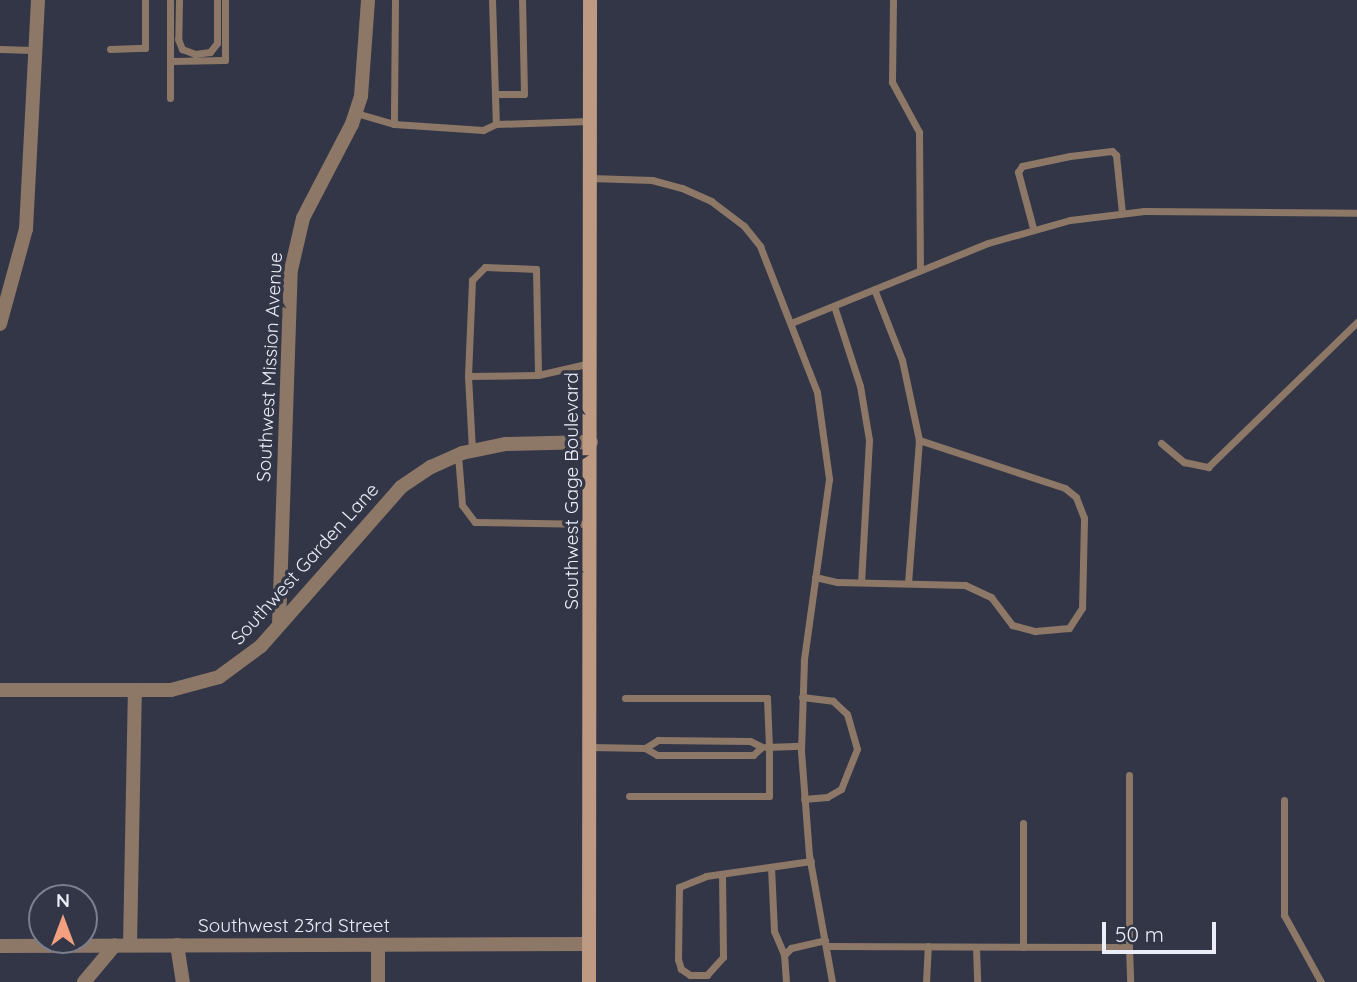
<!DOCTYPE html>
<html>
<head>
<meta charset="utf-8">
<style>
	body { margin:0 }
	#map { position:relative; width:1357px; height:982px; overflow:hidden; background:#323646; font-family:Quicksand,sans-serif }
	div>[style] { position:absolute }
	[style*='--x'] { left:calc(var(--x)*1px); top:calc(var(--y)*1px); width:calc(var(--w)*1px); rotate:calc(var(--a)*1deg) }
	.lane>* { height:7px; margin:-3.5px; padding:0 3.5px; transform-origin:3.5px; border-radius:3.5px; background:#8d7767 }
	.street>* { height:14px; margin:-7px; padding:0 7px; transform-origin:7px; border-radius:7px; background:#8d7767 }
	.secondary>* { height:14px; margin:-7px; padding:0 7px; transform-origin:7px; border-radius:7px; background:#bd9a81 }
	span { translate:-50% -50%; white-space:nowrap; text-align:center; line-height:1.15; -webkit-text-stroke:7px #323646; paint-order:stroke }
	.street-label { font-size:19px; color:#ebeef9 }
	.north { position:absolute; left:28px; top:884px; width:70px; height:70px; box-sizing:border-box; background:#323646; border:2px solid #7c808e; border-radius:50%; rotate:0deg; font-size:19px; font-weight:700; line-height:28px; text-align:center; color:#ebeef9 }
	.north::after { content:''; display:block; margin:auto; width:24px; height:32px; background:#f2a07f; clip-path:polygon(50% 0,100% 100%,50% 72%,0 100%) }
	.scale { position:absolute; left:1102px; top:922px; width:114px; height:32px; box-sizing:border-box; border:4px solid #ebeef9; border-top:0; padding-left:9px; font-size:21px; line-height:24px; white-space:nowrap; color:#ebeef9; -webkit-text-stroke:5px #323646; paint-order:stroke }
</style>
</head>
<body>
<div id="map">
	<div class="lane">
		<i style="--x:170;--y:0;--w:98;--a:90"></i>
		<i style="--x:179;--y:0;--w:39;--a:91"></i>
		<i style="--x:178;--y:39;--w:11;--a:68"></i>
		<i style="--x:182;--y:49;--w:14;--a:21"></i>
		<i style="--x:195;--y:54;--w:15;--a:-8"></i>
		<i style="--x:210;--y:52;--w:11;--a:-52"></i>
		<i style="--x:217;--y:43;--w:43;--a:-90"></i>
		<i style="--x:395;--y:0;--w:124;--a:90.5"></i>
		<i style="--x:394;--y:124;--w:89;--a:3.9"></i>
		<i style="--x:483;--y:130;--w:14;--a:-25"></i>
		<i style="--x:496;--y:124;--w:93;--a:-1.8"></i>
		<i style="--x:492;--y:0;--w:124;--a:88.2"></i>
		<i style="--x:893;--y:0;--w:82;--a:90.7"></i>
		<i style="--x:892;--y:82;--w:57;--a:61.6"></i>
		<i style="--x:919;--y:132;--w:138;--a:89.6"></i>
		<i style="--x:0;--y:49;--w:32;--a:2"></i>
		<i style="--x:110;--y:49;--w:35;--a:-2"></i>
		<i style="--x:145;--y:48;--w:48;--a:-90"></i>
		<i style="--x:171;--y:61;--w:54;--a:-1.1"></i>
		<i style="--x:225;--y:60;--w:60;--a:-90"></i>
		<i style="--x:496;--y:94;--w:28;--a:0"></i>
		<i style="--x:524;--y:94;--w:94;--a:-91.2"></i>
		<i style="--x:356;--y:113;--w:40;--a:16"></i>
		<i style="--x:590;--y:178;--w:62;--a:1.8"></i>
		<i style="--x:652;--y:180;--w:31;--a:15"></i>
		<i style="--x:682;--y:188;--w:32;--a:24"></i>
		<i style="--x:711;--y:201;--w:41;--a:37.1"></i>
		<i style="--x:744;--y:226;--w:26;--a:51"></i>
		<i style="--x:760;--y:246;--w:157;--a:68.7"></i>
		<i style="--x:817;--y:392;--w:88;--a:82.1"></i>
		<i style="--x:829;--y:479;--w:183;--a:97.9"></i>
		<i style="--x:804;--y:660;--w:91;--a:91.9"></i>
		<i style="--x:801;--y:751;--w:104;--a:85.6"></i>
		<i style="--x:809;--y:855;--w:129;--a:79.7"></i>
		<i style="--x:1033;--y:228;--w:58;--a:-105"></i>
		<i style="--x:1018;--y:172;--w:7;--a:-56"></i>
		<i style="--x:1022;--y:166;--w:49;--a:-11.8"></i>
		<i style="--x:1070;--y:156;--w:42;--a:-6.8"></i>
		<i style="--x:1112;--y:151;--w:6;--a:45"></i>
		<i style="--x:1116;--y:155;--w:58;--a:84.1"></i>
		<i style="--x:834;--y:306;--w:84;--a:72"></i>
		<i style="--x:860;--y:386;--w:55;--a:80.5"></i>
		<i style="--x:869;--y:440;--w:142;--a:93.2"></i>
		<i style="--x:791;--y:323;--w:213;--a:-22.1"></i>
		<i style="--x:988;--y:243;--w:85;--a:-15.7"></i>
		<i style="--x:1070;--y:220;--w:75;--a:-6.9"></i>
		<i style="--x:1144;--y:211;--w:213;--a:0.5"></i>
		<i style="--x:468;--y:376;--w:96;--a:-87.6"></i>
		<i style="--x:472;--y:280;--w:18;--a:-45"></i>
		<i style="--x:485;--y:267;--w:51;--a:2.2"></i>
		<i style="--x:536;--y:269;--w:106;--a:88.9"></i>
		<i style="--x:538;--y:375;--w:54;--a:-12.8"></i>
		<i style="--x:1161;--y:443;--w:30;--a:40"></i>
		<i style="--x:1184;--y:462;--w:25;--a:12"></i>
		<i style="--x:1208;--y:467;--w:208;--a:-44.2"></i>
		<i style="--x:472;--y:450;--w:74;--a:-93.1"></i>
		<i style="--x:468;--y:376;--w:70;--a:-0.8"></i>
		<i style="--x:458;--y:455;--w:50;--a:85.4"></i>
		<i style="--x:462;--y:505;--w:21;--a:53"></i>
		<i style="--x:475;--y:522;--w:115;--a:1"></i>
		<i style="--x:815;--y:577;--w:23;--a:13"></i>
		<i style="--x:837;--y:582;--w:128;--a:1.3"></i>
		<i style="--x:965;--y:585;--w:29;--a:25"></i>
		<i style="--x:991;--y:597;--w:35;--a:53"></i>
		<i style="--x:1012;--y:625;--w:24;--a:15"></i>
		<i style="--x:1035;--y:631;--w:34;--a:-5"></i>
		<i style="--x:1069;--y:628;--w:24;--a:-57"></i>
		<i style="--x:1082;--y:608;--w:90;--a:-88.7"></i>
		<i style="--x:1084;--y:518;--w:22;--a:-111"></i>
		<i style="--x:1076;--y:497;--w:14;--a:-141"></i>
		<i style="--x:1065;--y:488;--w:154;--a:-161.8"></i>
		<i style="--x:919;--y:440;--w:82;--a:-102"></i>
		<i style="--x:902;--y:360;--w:76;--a:-111.5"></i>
		<i style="--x:908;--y:583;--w:143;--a:-85.6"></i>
		<i style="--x:802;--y:697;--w:31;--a:7"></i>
		<i style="--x:833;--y:701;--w:19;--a:43"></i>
		<i style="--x:847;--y:714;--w:36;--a:74"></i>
		<i style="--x:857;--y:749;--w:43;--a:111.8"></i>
		<i style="--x:841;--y:789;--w:16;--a:150"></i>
		<i style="--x:827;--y:797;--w:23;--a:175"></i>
		<i style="--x:625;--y:698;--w:142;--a:0"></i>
		<i style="--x:767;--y:698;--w:49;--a:87.7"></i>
		<i style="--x:769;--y:747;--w:49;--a:90"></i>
		<i style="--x:769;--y:796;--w:140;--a:180"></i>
		<i style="--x:590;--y:747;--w:55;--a:1"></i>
		<i style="--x:645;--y:748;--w:14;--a:30"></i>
		<i style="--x:657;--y:755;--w:96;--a:0"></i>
		<i style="--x:753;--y:755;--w:12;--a:-42"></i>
		<i style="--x:762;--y:747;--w:13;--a:-153"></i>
		<i style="--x:750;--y:741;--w:92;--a:-179.4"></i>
		<i style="--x:658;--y:740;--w:15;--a:148"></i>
		<i style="--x:766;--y:747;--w:35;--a:-2"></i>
		<i style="--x:1129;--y:775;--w:172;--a:90"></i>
		<i style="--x:1284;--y:800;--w:115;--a:90"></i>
		<i style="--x:1284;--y:915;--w:77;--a:61.1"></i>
		<i style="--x:1023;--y:823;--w:124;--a:90"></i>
		<i style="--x:771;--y:867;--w:64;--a:87.3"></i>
		<i style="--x:774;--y:931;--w:26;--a:67"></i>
		<i style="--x:722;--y:874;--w:83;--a:89.3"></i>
		<i style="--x:723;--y:957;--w:24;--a:132"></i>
		<i style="--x:707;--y:975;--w:17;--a:180"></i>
		<i style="--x:690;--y:975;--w:11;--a:-146"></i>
		<i style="--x:681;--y:969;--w:10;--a:-107"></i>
		<i style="--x:678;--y:959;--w:72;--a:-89.2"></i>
		<i style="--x:679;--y:887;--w:29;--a:-22"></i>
		<i style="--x:706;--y:876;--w:106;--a:-8.1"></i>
		<i style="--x:826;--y:946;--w:303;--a:0.2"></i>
		<i style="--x:1129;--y:947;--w:35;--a:88"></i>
		<i style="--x:976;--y:947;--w:35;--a:88"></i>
		<i style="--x:786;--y:982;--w:27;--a:-94"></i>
		<i style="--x:784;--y:955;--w:10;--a:-45"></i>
		<i style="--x:791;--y:948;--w:35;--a:-13"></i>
		<i style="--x:926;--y:982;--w:36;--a:-87"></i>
	</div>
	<div class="street">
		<i style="--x:0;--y:324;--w:98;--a:-74.7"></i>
		<i style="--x:26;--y:229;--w:229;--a:-87"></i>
		<i style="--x:279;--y:625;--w:355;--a:-88.1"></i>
		<i style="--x:291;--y:270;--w:53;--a:-77"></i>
		<i style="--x:303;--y:218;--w:106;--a:-62.5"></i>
		<i style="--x:352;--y:124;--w:29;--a:-72"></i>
		<i style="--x:361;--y:96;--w:96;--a:-85.8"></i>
		<i style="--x:0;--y:690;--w:171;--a:0"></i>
		<i style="--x:171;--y:690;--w:50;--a:-15.2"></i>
		<i style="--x:219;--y:677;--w:52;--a:-36.4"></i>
		<i style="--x:261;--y:646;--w:212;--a:-48.6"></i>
		<i style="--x:401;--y:487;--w:36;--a:-34"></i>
		<i style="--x:431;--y:467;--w:34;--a:-24"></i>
		<i style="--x:462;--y:453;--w:45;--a:-11.6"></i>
		<i style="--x:506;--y:444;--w:85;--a:-1.3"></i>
		<i style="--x:130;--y:945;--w:255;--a:-88.9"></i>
		<i style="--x:177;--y:945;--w:37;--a:81"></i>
		<i style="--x:0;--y:946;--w:589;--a:-0.19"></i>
		<i style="--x:378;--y:946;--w:36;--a:90"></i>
		<i style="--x:84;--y:982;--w:48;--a:-50"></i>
	</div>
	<div class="secondary">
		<i style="--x:589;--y:982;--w:982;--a:-89.94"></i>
	</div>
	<div class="street-label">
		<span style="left:270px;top:367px;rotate:-87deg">Southwest Mission Avenue</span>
		<span style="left:572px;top:491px;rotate:-90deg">Southwest Gage Boulevard</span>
		<span style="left:305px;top:564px;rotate:-48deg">Southwest Garden Lane</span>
		<span style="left:294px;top:926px">Southwest 23rd Street</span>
	</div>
	<div class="north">N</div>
	<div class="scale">50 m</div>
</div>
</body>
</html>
